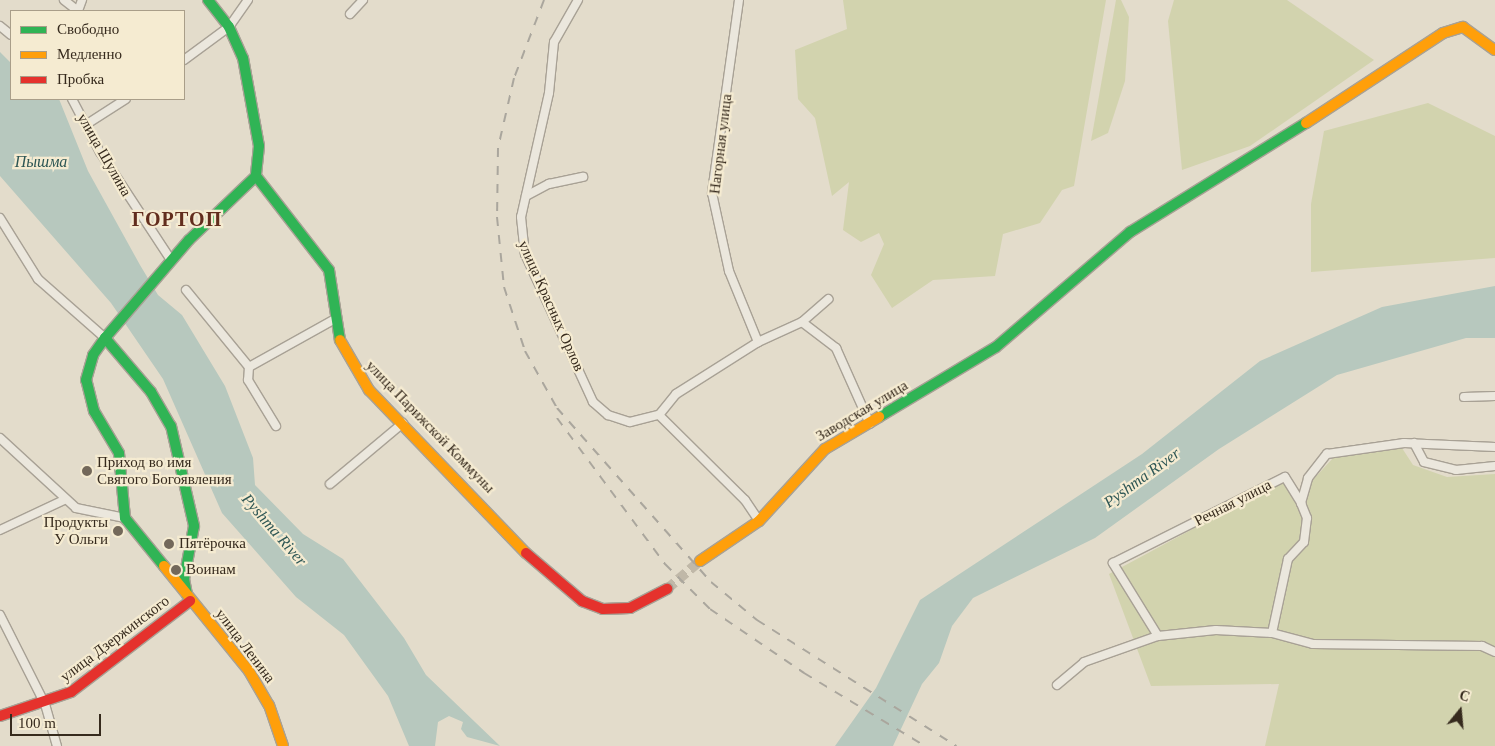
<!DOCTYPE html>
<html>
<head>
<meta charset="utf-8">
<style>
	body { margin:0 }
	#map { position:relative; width:1495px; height:746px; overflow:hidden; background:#e3dccb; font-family:Georgia,serif }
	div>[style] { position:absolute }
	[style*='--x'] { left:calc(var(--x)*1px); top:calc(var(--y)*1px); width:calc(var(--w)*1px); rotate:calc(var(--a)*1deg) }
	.green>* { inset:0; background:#d2d3ae }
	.water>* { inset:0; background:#b7c8be }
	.secondary-tunnel>* { height:10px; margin-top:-5px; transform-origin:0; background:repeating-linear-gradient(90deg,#c0b8a8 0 10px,transparent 0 15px) }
	.roads { filter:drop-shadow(1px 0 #a8a195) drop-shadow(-1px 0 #a8a195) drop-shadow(0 1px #a8a195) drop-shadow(0 -1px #a8a195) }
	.street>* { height:8px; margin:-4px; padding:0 4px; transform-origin:4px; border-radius:4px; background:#ebe7dd }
	.fast>* { height:10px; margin:-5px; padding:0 5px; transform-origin:5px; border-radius:5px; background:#30b455 }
	.slow>* { height:10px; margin:-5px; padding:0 5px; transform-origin:5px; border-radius:5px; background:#ff9f0a }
	.jam>* { height:10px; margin:-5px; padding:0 5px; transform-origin:5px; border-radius:5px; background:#e5322d }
	.rail>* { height:2px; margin-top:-1px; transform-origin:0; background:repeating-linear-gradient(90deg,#aaa69d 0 9px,transparent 0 18px) }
	.dots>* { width:14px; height:14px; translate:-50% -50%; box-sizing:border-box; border:2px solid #f5ebd1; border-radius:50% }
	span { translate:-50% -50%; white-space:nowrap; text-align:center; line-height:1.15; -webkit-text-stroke:4.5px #f5ebd1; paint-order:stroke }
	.street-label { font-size:15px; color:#362a1d }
	.poi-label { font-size:15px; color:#362a1d }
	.left { translate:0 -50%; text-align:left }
	.right { translate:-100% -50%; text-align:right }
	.water-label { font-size:16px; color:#2d5654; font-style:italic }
	.district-label { font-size:20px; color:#622d1d; font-weight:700; letter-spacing:1px }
	.legend { position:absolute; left:10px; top:10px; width:175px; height:90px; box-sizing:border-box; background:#f5ebd1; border:1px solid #a99e89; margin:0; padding:6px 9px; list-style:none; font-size:15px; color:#362a1d }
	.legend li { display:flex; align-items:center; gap:10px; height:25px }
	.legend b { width:25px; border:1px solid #a99e89 }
	.north { position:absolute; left:1435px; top:686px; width:50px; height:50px; -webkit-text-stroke:4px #f5ebd1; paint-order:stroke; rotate:17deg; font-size:14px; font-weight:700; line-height:20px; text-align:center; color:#362a1d }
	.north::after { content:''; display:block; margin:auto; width:18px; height:22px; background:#362a1d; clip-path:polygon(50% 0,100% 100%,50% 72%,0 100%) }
	.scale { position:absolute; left:10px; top:714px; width:91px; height:22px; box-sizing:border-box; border:2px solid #362a1d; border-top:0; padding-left:6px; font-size:15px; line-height:18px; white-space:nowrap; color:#362a1d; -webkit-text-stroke:4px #f5ebd1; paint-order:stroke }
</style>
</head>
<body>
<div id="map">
	<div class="green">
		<i style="clip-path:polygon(843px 0,1106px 0,1074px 186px,1062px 190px,1040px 223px,1003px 234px,995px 276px,933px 280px,892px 308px,871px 275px,884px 244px,879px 233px,861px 242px,843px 230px,849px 182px,832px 196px,815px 118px,798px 99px,795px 50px,847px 29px)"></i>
		<i style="clip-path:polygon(1116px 0,1121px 0,1129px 17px,1125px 81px,1108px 133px,1091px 141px)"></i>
		<i style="clip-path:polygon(1174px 0,1287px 0,1374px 60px,1250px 146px,1182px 170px,1168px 21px)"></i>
		<i style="clip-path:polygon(1428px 103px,1495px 136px,1495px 258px,1311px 272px,1311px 204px,1324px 131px)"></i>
		<i style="clip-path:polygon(1402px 448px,1413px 465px,1447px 477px,1495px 474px,1495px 746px,1265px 746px,1279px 684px,1151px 686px,1109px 574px,1282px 481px,1301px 510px,1310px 483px,1334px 457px)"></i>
	</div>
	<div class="water">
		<i style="clip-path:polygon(0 52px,11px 63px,11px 99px,59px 99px,88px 171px,140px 265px,158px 295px,182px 315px,225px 386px,253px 458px,255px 485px,303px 534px,343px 559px,404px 638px,426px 675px,500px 746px,467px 737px,461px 729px,463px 722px,449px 716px,438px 722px,435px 746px,409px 746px,388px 696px,344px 635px,296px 597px,222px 513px,163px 379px,111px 303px,0 176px)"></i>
		<i style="clip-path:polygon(1495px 286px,1495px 338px,1466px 338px,1337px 375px,1219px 449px,1095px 538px,973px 598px,952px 626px,939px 663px,922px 684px,893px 746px,835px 746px,876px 688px,920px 600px,1142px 454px,1260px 361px,1382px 307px)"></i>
	</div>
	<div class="secondary-tunnel">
		<i style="--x:667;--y:589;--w:43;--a:-40.3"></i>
	</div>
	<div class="roads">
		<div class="street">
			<i style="--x:64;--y:0;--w:18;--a:38"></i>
			<i style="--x:578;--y:0;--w:48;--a:119.7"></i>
			<i style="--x:554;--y:42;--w:51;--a:95.6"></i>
			<i style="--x:549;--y:93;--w:127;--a:102.7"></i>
			<i style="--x:521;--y:217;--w:37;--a:84"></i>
			<i style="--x:525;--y:254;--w:163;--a:65.3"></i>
			<i style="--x:593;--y:402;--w:20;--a:41"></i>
			<i style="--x:608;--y:415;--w:23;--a:18"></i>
			<i style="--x:630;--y:422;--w:30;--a:-14"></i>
			<i style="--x:659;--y:415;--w:121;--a:44.7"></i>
			<i style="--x:745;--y:500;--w:25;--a:56"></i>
			<i style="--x:739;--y:0;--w:195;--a:98"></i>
			<i style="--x:712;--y:193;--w:80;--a:77.7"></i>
			<i style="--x:729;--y:271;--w:77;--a:67.8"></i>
			<i style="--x:78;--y:11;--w:12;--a:-70"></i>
			<i style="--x:350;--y:14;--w:19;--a:-47"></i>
			<i style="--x:0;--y:26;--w:14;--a:39"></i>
			<i style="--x:184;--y:60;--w:56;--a:-36.3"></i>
			<i style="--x:229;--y:27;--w:33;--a:-55"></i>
			<i style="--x:72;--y:99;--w:60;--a:62.2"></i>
			<i style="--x:100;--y:152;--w:129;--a:56.7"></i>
			<i style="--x:87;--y:124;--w:46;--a:-32.7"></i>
			<i style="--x:526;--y:196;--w:26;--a:-28"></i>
			<i style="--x:549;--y:184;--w:35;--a:-12"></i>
			<i style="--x:0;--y:218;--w:72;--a:58.1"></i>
			<i style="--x:38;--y:279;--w:89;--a:41.4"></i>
			<i style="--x:186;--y:290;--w:99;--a:50.7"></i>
			<i style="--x:249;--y:367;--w:13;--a:94"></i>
			<i style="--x:248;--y:380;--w:54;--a:58.7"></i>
			<i style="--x:802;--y:322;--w:43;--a:37.4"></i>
			<i style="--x:836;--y:348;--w:83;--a:65.9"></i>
			<i style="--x:249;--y:367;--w:96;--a:-29.2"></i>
			<i style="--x:1464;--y:397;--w:31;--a:-2"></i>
			<i style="--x:659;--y:415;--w:27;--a:-51"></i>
			<i style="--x:676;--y:394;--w:97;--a:-32.4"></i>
			<i style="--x:758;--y:342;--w:48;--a:-24.4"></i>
			<i style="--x:802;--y:322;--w:35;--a:-41"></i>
			<i style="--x:0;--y:438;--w:103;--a:42.6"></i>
			<i style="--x:76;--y:508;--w:50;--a:11.5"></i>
			<i style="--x:1414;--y:443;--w:21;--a:62"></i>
			<i style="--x:1424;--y:462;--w:33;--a:14"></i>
			<i style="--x:1456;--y:470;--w:39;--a:-6"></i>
			<i style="--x:330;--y:484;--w:95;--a:-39.9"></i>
			<i style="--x:0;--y:530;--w:71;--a:-25.1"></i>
			<i style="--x:0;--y:615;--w:100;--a:63.2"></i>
			<i style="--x:45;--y:704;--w:44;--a:74.1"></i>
			<i style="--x:1272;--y:633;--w:76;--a:-77.8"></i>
			<i style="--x:1288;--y:559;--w:23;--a:-47"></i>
			<i style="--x:1304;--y:542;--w:24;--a:-83"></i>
			<i style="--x:1307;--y:518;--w:16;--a:-112"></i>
			<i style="--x:1158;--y:636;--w:86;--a:-121.7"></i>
			<i style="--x:1113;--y:563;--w:192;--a:-26.6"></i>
			<i style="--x:1285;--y:477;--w:31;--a:58"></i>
			<i style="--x:1301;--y:503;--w:26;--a:-74"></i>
			<i style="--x:1308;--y:478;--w:31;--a:-52"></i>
			<i style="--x:1327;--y:454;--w:78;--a:-8.1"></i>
			<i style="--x:1404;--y:443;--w:91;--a:2.5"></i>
			<i style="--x:1057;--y:685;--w:35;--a:-40"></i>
			<i style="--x:1084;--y:662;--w:78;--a:-19.4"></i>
			<i style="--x:1158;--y:636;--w:58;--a:-5.9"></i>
			<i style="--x:1216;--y:630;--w:56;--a:3.1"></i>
			<i style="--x:1272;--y:633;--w:42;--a:15"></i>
			<i style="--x:1313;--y:644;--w:169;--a:0.7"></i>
			<i style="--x:1482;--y:646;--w:14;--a:25"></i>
		</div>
		<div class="fast">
			<i style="--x:208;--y:0;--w:34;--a:52"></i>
			<i style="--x:229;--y:27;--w:34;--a:66"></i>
			<i style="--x:243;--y:58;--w:89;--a:79.7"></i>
			<i style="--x:259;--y:146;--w:30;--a:96"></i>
			<i style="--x:256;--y:176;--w:119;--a:52.2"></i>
			<i style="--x:329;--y:270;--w:71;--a:81.1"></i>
			<i style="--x:105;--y:338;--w:71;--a:49.6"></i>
			<i style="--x:151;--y:392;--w:39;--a:60"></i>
			<i style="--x:171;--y:426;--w:103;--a:77"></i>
			<i style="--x:194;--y:526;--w:54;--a:100.7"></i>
			<i style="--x:184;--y:579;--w:16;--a:79"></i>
			<i style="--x:879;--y:417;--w:136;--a:-30.9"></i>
			<i style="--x:996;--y:347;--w:177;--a:-40.6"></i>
			<i style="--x:1130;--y:232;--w:207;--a:-31.8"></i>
			<i style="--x:164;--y:566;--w:62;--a:-129.1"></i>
			<i style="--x:125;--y:518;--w:65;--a:-95.3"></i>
			<i style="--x:119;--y:453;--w:49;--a:-120.8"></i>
			<i style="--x:94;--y:411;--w:32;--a:-104"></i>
			<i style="--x:86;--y:380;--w:26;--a:-74"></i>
			<i style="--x:93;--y:355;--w:21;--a:-55"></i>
			<i style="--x:105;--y:338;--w:129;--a:-49.4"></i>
			<i style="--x:189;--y:240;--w:93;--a:-43.7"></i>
		</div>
		<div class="slow">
			<i style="--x:1306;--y:123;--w:164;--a:-33.3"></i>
			<i style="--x:1443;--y:33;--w:21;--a:-17"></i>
			<i style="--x:1463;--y:27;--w:39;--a:36"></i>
			<i style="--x:340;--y:340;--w:58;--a:59.9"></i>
			<i style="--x:369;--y:390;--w:226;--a:46.1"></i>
			<i style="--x:700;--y:561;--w:71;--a:-34.1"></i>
			<i style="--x:759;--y:521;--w:98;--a:-47.5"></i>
			<i style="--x:825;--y:449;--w:63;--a:-30.7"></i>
			<i style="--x:164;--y:566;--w:135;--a:51"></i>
			<i style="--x:249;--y:671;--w:39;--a:60"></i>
			<i style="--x:269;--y:705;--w:43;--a:71.1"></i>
		</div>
		<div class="jam">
			<i style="--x:526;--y:553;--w:74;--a:40.6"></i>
			<i style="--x:582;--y:601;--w:22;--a:21"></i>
			<i style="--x:603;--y:609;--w:27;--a:-2"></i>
			<i style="--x:630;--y:608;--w:42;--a:-27.2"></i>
			<i style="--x:0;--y:716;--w:75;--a:-18.7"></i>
			<i style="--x:71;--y:692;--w:150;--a:-37.4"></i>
		</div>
	</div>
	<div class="rail">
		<i style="--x:544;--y:0;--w:84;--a:111"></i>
		<i style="--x:514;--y:78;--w:72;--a:102.9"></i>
		<i style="--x:498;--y:148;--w:69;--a:90.8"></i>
		<i style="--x:497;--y:217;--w:70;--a:84.3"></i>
		<i style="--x:504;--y:287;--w:67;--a:71.8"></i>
		<i style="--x:525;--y:351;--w:65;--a:60.7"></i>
		<i style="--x:557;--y:408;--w:232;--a:48.5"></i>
		<i style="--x:711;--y:582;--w:60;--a:39.6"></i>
		<i style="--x:757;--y:620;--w:236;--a:32.3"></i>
		<i style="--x:557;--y:418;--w:182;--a:53.5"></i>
		<i style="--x:665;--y:564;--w:64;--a:45"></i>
		<i style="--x:710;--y:609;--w:114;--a:34.2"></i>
		<i style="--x:804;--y:673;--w:141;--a:31.1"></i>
	</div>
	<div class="dots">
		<i style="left:87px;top:471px;background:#73685a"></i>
		<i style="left:118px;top:531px;background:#73685a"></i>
		<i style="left:169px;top:544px;background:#73685a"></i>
		<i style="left:176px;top:570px;background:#73685a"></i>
	</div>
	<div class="street-label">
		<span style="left:721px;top:144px;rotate:-83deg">Нагорная улица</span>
		<span style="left:104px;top:155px;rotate:60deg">улица Шулина</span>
		<span style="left:551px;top:306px;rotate:66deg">улица Красных Орлов</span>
		<span style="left:862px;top:411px;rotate:-31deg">Заводская улица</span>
		<span style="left:430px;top:427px;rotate:46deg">улица Парижской Коммуны</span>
		<span style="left:1233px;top:503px;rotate:-27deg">Речная улица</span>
		<span style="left:115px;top:639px;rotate:-37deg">улица Дзержинского</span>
		<span style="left:245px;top:646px;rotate:53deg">улица Ленина</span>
	</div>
	<div class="poi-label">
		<span class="left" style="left:97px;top:471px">Приход во имя<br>Святого Богоявления</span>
		<span class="right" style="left:108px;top:531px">Продукты<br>У Ольги</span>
		<span class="left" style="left:179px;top:544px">Пятёрочка</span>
		<span class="left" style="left:186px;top:570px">Воинам</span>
	</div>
	<div class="water-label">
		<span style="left:41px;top:162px">Пышма</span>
		<span style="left:1142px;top:478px;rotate:-36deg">Pyshma River</span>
		<span style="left:274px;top:530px;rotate:49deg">Pyshma River</span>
	</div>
	<div class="district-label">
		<span style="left:177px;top:219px">ГОРТОП</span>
	</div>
	<ul class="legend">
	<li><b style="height:6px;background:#30b455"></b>Свободно</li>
	<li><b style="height:6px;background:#ff9f0a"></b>Медленно</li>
	<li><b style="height:6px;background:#e5322d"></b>Пробка</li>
	</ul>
	<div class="north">С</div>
	<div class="scale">100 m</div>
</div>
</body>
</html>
